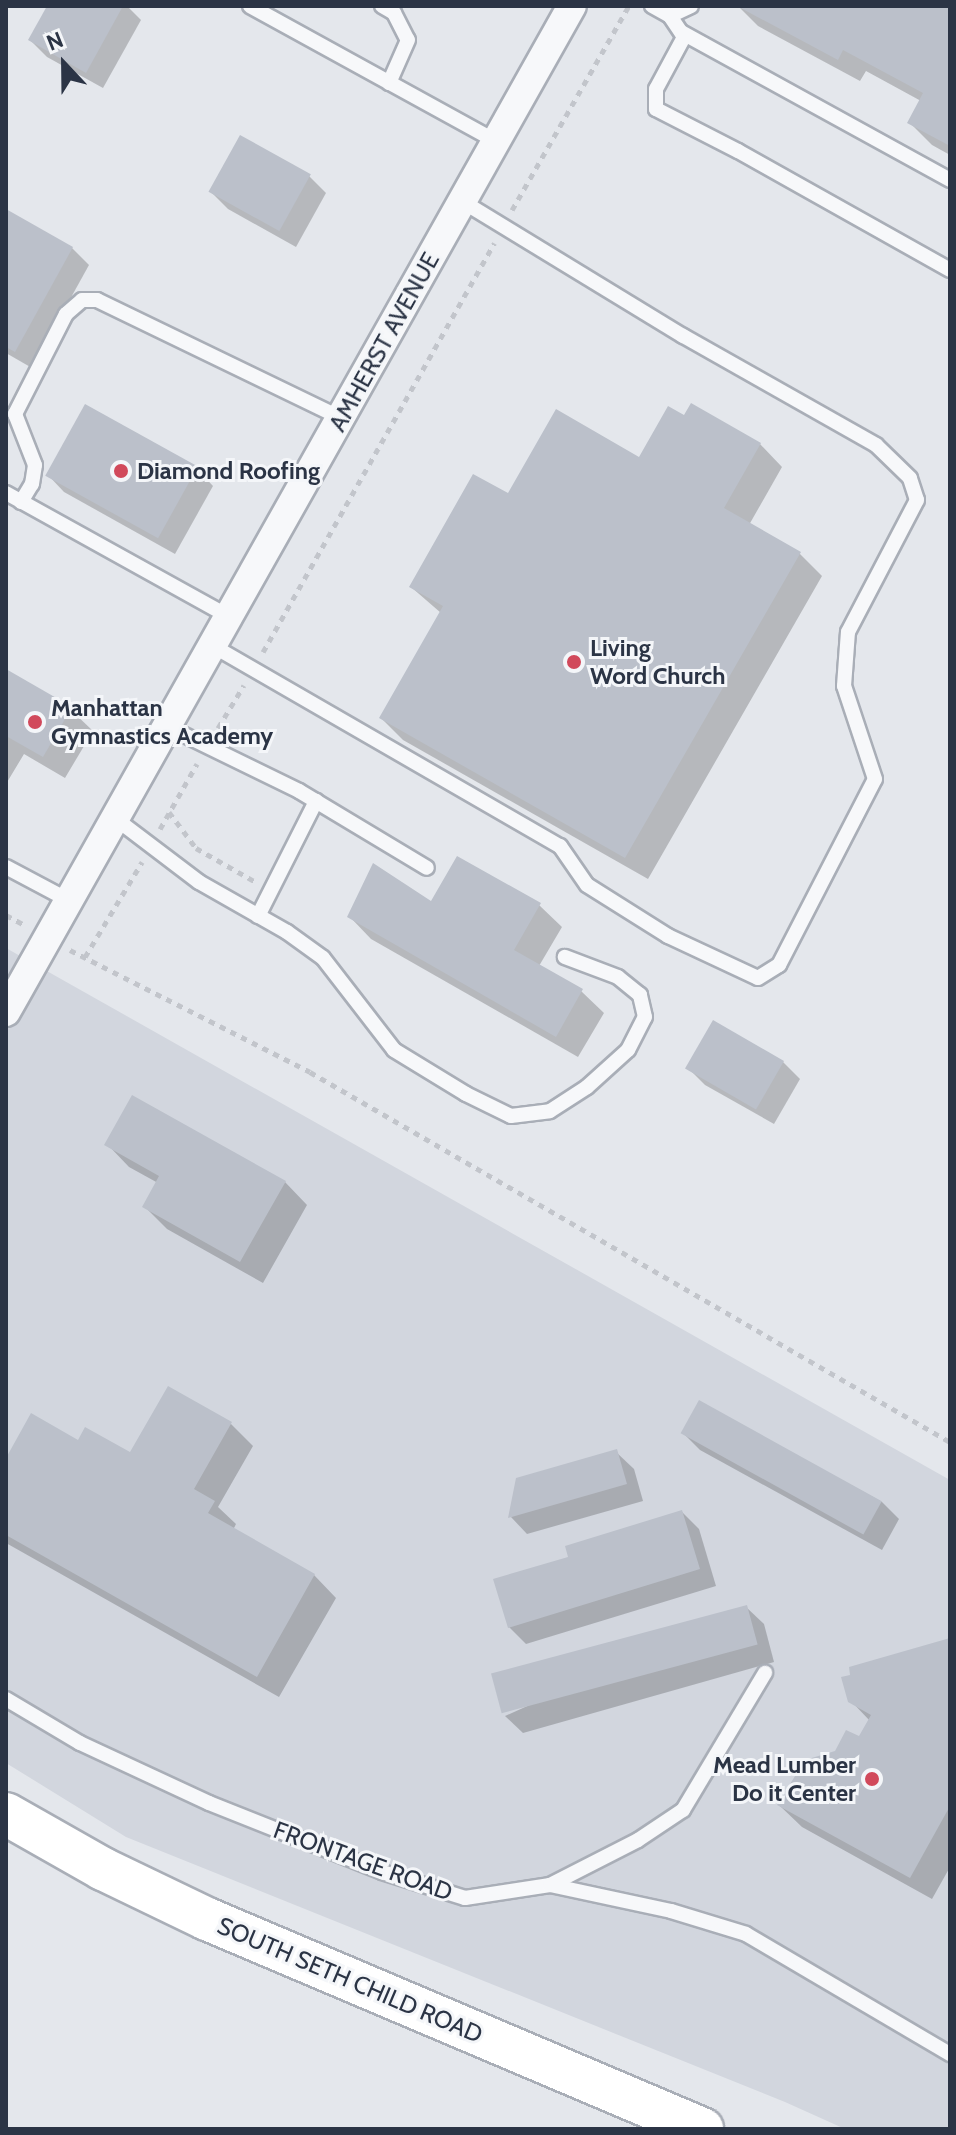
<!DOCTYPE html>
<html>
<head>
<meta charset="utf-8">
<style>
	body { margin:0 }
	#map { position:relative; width:956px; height:2135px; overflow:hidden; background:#e4e7ec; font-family:Cabin,sans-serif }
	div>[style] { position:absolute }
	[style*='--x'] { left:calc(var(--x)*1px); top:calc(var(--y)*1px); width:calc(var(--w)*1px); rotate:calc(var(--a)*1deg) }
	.built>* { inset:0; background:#d2d6de }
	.shadow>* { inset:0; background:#0003 }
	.building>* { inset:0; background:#bbc0ca; transform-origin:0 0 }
	.path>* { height:5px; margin-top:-2.5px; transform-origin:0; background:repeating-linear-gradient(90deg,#c2c5cb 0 6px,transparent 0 12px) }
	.roads { filter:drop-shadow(2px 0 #a9aeb7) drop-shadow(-2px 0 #a9aeb7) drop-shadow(0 2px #a9aeb7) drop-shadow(0 -2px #a9aeb7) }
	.lane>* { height:14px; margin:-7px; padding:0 7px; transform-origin:7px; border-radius:7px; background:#f7f8fa }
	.street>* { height:28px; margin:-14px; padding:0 14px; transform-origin:14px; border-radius:14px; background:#f7f8fa }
	.primary>* { height:42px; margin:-21px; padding:0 21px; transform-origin:21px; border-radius:21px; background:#fff }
	.dots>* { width:22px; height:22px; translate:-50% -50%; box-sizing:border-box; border:4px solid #f4f6f9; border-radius:50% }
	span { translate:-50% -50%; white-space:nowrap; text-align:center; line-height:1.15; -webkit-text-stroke:6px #f4f6f9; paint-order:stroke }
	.street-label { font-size:24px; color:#2b3445 }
	.poi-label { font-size:24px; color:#2b3445; font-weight:700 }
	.left { translate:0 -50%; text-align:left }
	.right { translate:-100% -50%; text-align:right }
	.frame { position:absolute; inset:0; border:8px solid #2b3445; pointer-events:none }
	.north { position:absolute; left:24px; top:24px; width:80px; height:80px; -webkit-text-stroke:6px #f4f6f9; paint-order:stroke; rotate:338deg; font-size:22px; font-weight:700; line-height:32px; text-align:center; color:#2b3445 }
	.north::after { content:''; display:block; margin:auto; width:28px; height:36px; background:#2b3445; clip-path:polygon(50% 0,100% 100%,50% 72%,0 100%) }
</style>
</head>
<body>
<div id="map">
	<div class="built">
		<i style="clip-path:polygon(6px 948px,950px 1480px,950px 2129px,845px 2129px,785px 2102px,126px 1837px,6px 1763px)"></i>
	</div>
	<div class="shadow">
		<i style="clip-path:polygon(49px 6px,127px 6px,141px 20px,103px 88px,47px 57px,30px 40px)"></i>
		<i style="clip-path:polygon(738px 6px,950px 6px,950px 155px,932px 145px,910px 123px,921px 101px,866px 71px,860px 81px,758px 26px)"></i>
		<i style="clip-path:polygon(309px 176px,326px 193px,296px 247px,228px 209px,211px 192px)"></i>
		<i style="clip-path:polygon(6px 211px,72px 248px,89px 265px,32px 368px,6px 353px)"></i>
		<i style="clip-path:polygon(692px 405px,760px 444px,782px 467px,749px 525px,800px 554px,822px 576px,648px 879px,403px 740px,381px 718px,441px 613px,411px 587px,509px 496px,639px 459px,684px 418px)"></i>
		<i style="clip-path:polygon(196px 468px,213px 486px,175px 554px,64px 492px,47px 474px)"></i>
		<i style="clip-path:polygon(6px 672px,70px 709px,93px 731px,65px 778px,24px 754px,6px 784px)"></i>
		<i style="clip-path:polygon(432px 904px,539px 905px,562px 927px,539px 966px,581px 991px,604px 1013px,578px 1057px,371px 939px,349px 916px)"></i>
		<i style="clip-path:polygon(783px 1062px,800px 1079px,774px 1124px,705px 1085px,688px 1068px)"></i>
		<i style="clip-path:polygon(107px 1144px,285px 1182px,307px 1205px,263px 1283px,167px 1229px,145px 1207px,158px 1183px,129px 1167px)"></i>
		<i style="clip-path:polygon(700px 1403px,882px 1502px,899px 1519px,882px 1550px,700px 1450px,683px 1433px)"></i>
		<i style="clip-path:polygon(231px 1424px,253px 1446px,218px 1507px,236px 1524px,233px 1530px,314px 1575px,336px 1598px,279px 1697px,6px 1543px,6px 1462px,79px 1442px,130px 1455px)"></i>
		<i style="clip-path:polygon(616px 1452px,634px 1469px,643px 1501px,527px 1534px,511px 1517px)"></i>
		<i style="clip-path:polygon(682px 1512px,699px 1529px,716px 1586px,526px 1644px,509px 1627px,571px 1558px)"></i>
		<i style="clip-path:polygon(746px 1607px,764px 1624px,774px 1662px,523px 1733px,505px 1716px)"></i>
		<i style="clip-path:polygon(950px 1640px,950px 1867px,932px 1899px,802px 1827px,779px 1805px,836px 1753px,860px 1739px,870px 1721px,850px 1700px)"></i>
	</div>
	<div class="building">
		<i style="clip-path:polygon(47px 6px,123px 6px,86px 73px,28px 40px)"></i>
		<i style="clip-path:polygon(737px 6px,950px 6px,950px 146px,907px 123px,923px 93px,843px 50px,838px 60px)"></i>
		<i style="left:240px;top:135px;width:81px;height:65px;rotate:29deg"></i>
		<i style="clip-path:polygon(6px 209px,73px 247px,15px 352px,6px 347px)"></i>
		<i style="clip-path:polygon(691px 403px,761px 443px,724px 508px,801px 552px,625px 858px,379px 718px,443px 606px,409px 587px,473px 474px,508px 493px,556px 409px,639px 457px,668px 406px,684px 415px)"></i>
		<i style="left:85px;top:404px;width:129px;height:82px;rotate:29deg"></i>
		<i style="clip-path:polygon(6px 669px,72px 707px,43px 757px,6px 736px)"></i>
		<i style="clip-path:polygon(457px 856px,541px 903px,514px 950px,583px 989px,556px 1037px,347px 917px,373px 863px,431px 901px)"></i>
		<i style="left:713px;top:1020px;width:82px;height:56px;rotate:30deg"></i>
		<i style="clip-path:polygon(132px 1095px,286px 1181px,240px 1262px,142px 1207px,159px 1176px,104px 1145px)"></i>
		<i style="clip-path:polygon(168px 1386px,232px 1422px,194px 1489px,215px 1501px,208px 1513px,315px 1574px,257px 1677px,6px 1535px,6px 1458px,31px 1413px,78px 1440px,85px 1427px,130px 1452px)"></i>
		<i style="left:699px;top:1400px;width:209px;height:38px;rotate:29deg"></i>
		<i style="clip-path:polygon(617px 1449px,627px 1484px,508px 1518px,516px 1478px)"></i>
		<i style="clip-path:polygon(682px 1510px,700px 1569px,508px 1628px,493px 1579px,568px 1557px,565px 1546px)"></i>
		<i style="left:747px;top:1605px;width:41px;height:265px;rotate:75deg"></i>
		<i style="clip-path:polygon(950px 1638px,950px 1806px,910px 1878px,777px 1805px,805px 1760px,835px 1751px,846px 1730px,859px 1736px,871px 1715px,848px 1702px,841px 1677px,850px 1675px,849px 1667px)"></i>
	</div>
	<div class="path">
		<i style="--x:512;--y:210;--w:235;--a:-60.2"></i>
		<i style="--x:263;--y:652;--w:470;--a:-60.5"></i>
		<i style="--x:218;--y:728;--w:50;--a:-58.8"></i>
		<i style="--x:169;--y:812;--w:45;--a:53.1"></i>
		<i style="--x:196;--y:848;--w:67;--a:29.6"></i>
		<i style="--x:160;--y:829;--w:75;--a:-60.4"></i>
		<i style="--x:6;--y:915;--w:19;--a:28"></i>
		<i style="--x:70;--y:950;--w:269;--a:26.9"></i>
		<i style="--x:310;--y:1072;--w:739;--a:30.03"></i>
		<i style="--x:85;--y:957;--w:111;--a:-59"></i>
	</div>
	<div class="roads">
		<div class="lane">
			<i style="--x:250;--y:6;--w:281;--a:28.8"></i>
			<i style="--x:382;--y:6;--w:14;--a:30"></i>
			<i style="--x:394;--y:13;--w:30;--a:63"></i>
			<i style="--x:408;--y:40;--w:47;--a:113.8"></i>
			<i style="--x:652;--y:6;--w:21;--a:29"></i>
			<i style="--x:670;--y:16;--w:23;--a:-25"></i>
			<i style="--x:670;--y:16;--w:25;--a:56"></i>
			<i style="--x:684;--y:37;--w:59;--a:118.3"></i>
			<i style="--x:656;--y:89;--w:20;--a:90"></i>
			<i style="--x:656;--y:109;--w:92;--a:27.1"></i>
			<i style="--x:738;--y:151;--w:243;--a:29.3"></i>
			<i style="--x:681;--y:32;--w:307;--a:28.8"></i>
			<i style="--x:6;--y:493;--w:256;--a:29"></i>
			<i style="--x:21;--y:502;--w:21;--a:-59"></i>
			<i style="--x:32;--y:484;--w:19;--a:-81"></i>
			<i style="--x:35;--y:465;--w:55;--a:-111.4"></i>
			<i style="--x:15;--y:414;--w:112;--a:-63"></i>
			<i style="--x:66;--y:314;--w:21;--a:-41"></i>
			<i style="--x:82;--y:300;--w:15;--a:0"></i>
			<i style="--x:97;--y:300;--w:271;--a:25.8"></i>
			<i style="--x:213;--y:646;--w:401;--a:30"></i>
			<i style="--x:560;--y:846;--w:47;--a:55.3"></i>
			<i style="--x:587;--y:885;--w:96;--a:32.2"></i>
			<i style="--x:668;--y:936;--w:99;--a:25"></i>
			<i style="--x:758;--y:978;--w:25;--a:-32"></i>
			<i style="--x:779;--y:965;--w:209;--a:-62.7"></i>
			<i style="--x:875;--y:779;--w:98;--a:-108.4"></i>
			<i style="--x:844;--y:686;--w:54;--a:-85.8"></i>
			<i style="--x:848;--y:632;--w:149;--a:-62.4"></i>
			<i style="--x:917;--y:500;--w:23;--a:-108"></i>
			<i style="--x:910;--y:478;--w:47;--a:-135.9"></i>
			<i style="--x:876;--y:445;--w:222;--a:-150.5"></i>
			<i style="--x:683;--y:336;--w:259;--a:-148.6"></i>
			<i style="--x:168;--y:727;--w:146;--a:26"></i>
			<i style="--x:299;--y:791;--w:149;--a:31"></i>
			<i style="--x:116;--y:819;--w:104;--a:37.2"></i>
			<i style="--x:199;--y:882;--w:101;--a:29.6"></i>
			<i style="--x:287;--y:932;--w:44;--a:35.8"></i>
			<i style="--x:323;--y:958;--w:116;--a:52.3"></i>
			<i style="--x:394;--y:1050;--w:84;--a:31.4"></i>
			<i style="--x:466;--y:1094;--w:50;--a:26.1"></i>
			<i style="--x:511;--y:1116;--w:39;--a:-7"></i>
			<i style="--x:550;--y:1111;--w:44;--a:-33"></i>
			<i style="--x:587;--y:1087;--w:55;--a:-42.1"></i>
			<i style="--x:628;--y:1050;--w:37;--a:-63"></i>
			<i style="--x:645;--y:1017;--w:23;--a:-103"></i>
			<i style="--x:640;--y:995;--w:28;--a:-141"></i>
			<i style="--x:618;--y:977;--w:57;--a:-159.3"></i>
			<i style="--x:6;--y:867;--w:72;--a:28"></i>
			<i style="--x:258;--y:916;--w:129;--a:-63.2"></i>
			<i style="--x:6;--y:1699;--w:86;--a:30.7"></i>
			<i style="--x:80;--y:1743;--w:142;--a:24.9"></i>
			<i style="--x:209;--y:1803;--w:186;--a:21.7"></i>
			<i style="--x:382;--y:1872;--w:87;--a:17.4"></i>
			<i style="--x:465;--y:1898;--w:86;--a:-8.7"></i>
			<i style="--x:550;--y:1885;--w:124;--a:12.1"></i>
			<i style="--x:671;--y:1911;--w:78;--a:17"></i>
			<i style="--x:746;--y:1934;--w:237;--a:30.5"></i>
			<i style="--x:550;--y:1885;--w:99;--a:-27.1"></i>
			<i style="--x:638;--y:1840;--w:54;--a:-33.7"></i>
			<i style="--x:683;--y:1810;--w:160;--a:-59.1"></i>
		</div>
		<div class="street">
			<i style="--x:6;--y:1012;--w:1154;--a:-60.64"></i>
		</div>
		<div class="primary">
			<i style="--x:6;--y:1814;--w:112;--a:29.6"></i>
			<i style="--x:103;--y:1869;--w:115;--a:25.7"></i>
			<i style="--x:207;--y:1919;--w:538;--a:22.99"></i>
		</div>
	</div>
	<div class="dots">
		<i style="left:121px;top:471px;background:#d1495b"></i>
		<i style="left:574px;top:662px;background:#d1495b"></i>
		<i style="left:35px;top:722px;background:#d1495b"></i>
		<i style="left:872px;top:1779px;background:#d1495b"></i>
	</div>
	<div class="street-label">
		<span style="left:384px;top:342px;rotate:-61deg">AMHERST AVENUE</span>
		<span style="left:363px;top:1861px;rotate:20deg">FRONTAGE ROAD</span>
		<span style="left:350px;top:1980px;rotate:23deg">SOUTH SETH CHILD ROAD</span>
	</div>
	<div class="poi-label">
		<span class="left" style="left:137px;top:471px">Diamond Roofing</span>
		<span class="left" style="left:590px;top:662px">Living<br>Word Church</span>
		<span class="left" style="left:51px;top:722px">Manhattan<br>Gymnastics Academy</span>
		<span class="right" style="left:856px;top:1779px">Mead Lumber<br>Do it Center</span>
	</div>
	<div class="frame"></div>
	<div class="north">N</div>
</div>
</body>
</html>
